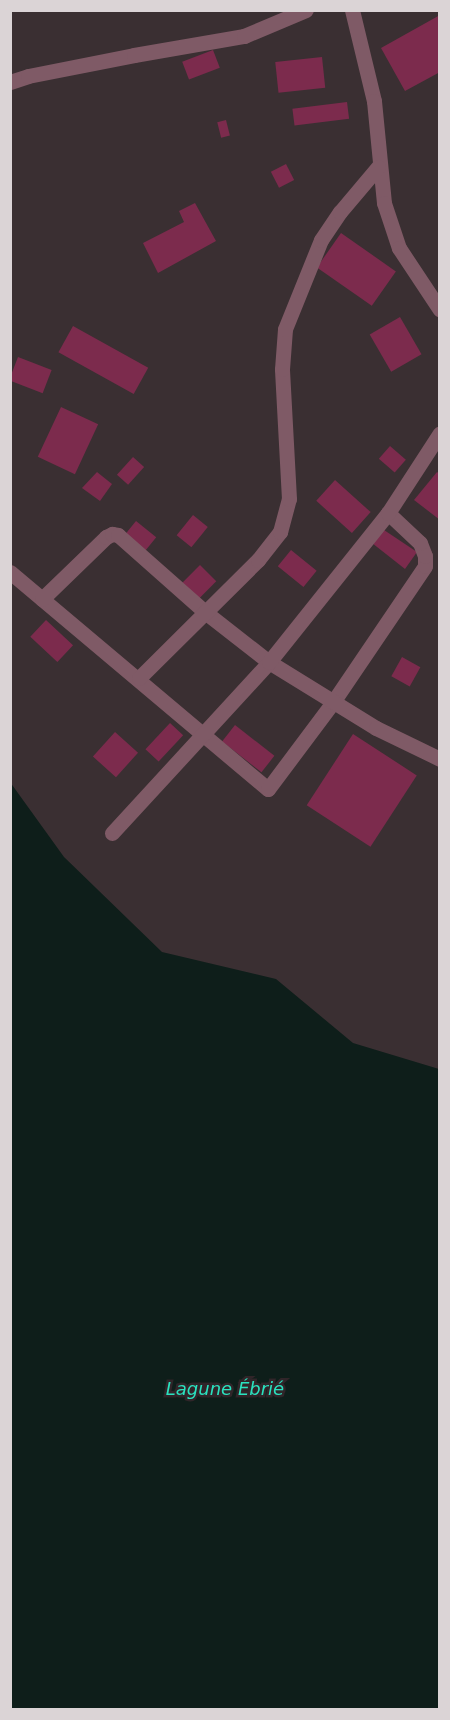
<!DOCTYPE html>
<html>
<head>
<meta charset="utf-8">
<style>
	body { margin:0 }
	#map { position:relative; width:450px; height:1720px; overflow:hidden; background:#3a2f32; font-family:"DejaVu Sans",sans-serif }
	div>[style] { position:absolute }
	[style*='--x'] { left:calc(var(--x)*1px); top:calc(var(--y)*1px); width:calc(var(--w)*1px); rotate:calc(var(--a)*1deg) }
	.water>* { inset:0; background:#0e1e1a }
	.building>* { inset:0; background:#7c2b4d; transform-origin:0 0 }
	.minor>* { height:15px; margin:-7.5px; padding:0 7.5px; transform-origin:7.5px; border-radius:7.5px; background:#7f5a66 }
	span { translate:-50% -50%; white-space:nowrap; text-align:center; line-height:1.15; -webkit-text-stroke:5px #302529; paint-order:stroke }
	.water-label { font-size:18px; color:#2ae2bf; font-style:italic }
	.frame { position:absolute; inset:0; border:12px solid #dbd4d6; pointer-events:none }
</style>
</head>
<body>
<div id="map">
	<div class="water">
		<i style="clip-path:polygon(10px 782px,64px 857px,162px 952px,276px 979px,353px 1043px,439px 1069px,439px 1709px,11px 1709px)"></i>
	</div>
	<div class="building">
		<i style="clip-path:polygon(440px 15px,440px 72px,405px 91px,381px 48px)"></i>
		<i style="left:213px;top:50px;width:19px;height:33px;rotate:69deg"></i>
		<i style="left:322px;top:57px;width:31px;height:47px;rotate:84deg"></i>
		<i style="left:347px;top:102px;width:17px;height:55px;rotate:83deg"></i>
		<i style="left:226px;top:120px;width:16px;height:9px;rotate:76deg"></i>
		<i style="left:286px;top:164px;width:18px;height:17px;rotate:63deg"></i>
		<i style="clip-path:polygon(195px 203px,216px 241px,158px 273px,143px 243px,184px 222px,179px 211px)"></i>
		<i style="left:341px;top:233px;width:67px;height:42px;rotate:35deg"></i>
		<i style="left:400px;top:317px;width:43px;height:35px;rotate:60deg"></i>
		<i style="left:73px;top:326px;width:86px;height:30px;rotate:29deg"></i>
		<i style="left:18px;top:357px;width:36px;height:25px;rotate:21deg"></i>
		<i style="left:61px;top:407px;width:41px;height:55px;rotate:25deg"></i>
		<i style="left:390px;top:446px;width:21px;height:17px;rotate:41deg"></i>
		<i style="left:133px;top:457px;width:15px;height:24px;rotate:42deg"></i>
		<i style="clip-path:polygon(97px 472px,112px 484px,100px 501px,82px 488px)"></i>
		<i style="clip-path:polygon(437px 472px,440px 474px,440px 520px,414px 500px)"></i>
		<i style="left:335px;top:480px;width:48px;height:28px;rotate:42deg"></i>
		<i style="left:193px;top:515px;width:19px;height:26px;rotate:39deg"></i>
		<i style="left:136px;top:521px;width:26px;height:18px;rotate:39deg"></i>
		<i style="clip-path:polygon(381px 528px,417px 552px,405px 569px,372px 543px)"></i>
		<i style="left:291px;top:550px;width:33px;height:21px;rotate:39deg"></i>
		<i style="left:200px;top:565px;width:23px;height:26px;rotate:45deg"></i>
		<i style="left:46px;top:620px;width:37px;height:23px;rotate:43deg"></i>
		<i style="left:402px;top:657px;width:21px;height:22px;rotate:29deg"></i>
		<i style="left:170px;top:723px;width:18px;height:36px;rotate:43deg"></i>
		<i style="left:235px;top:725px;width:50px;height:21px;rotate:38deg"></i>
		<i style="left:115px;top:732px;width:31px;height:33px;rotate:42deg"></i>
		<i style="left:353px;top:734px;width:76px;height:85px;rotate:33deg"></i>
	</div>
	<div class="minor">
		<i style="--x:352;--y:10;--w:94;--a:76.4"></i>
		<i style="--x:374;--y:101;--w:102;--a:84.4"></i>
		<i style="--x:384;--y:203;--w:47;--a:71.6"></i>
		<i style="--x:399;--y:248;--w:74;--a:56.5"></i>
		<i style="--x:10;--y:82;--w:19;--a:-18"></i>
		<i style="--x:28;--y:76;--w:108;--a:-11.2"></i>
		<i style="--x:134;--y:55;--w:112;--a:-9.8"></i>
		<i style="--x:244;--y:36;--w:67;--a:-22.8"></i>
		<i style="--x:10;--y:572;--w:337;--a:40.1"></i>
		<i style="--x:268;--y:789;--w:109;--a:-53.2"></i>
		<i style="--x:333;--y:702;--w:164;--a:-55.9"></i>
		<i style="--x:425;--y:566;--w:10;--a:-90"></i>
		<i style="--x:425;--y:556;--w:14;--a:-111"></i>
		<i style="--x:420;--y:543;--w:44;--a:-136.8"></i>
		<i style="--x:42;--y:599;--w:89;--a:-44.1"></i>
		<i style="--x:106;--y:537;--w:7;--a:-27"></i>
		<i style="--x:112;--y:534;--w:6;--a:9"></i>
		<i style="--x:118;--y:535;--w:116;--a:41.5"></i>
		<i style="--x:205;--y:612;--w:81;--a:38"></i>
		<i style="--x:269;--y:662;--w:126;--a:31.7"></i>
		<i style="--x:376;--y:728;--w:71;--a:25.8"></i>
		<i style="--x:139;--y:678;--w:168;--a:-44.8"></i>
		<i style="--x:258;--y:560;--w:36;--a:-52"></i>
		<i style="--x:280;--y:532;--w:34;--a:-75"></i>
		<i style="--x:289;--y:499;--w:130;--a:-93.1"></i>
		<i style="--x:282;--y:369;--w:40;--a:-85.7"></i>
		<i style="--x:285;--y:329;--w:96;--a:-68"></i>
		<i style="--x:321;--y:240;--w:34;--a:-56"></i>
		<i style="--x:340;--y:212;--w:59;--a:-49.8"></i>
		<i style="--x:112;--y:833;--w:232;--a:-47.4"></i>
		<i style="--x:269;--y:662;--w:191;--a:-51.4"></i>
		<i style="--x:388;--y:513;--w:95;--a:-57"></i>
	</div>
	<div class="water-label">
		<span style="left:225px;top:1389px">Lagune Ébrié</span>
	</div>
	<div class="frame"></div>
</div>
</body>
</html>
